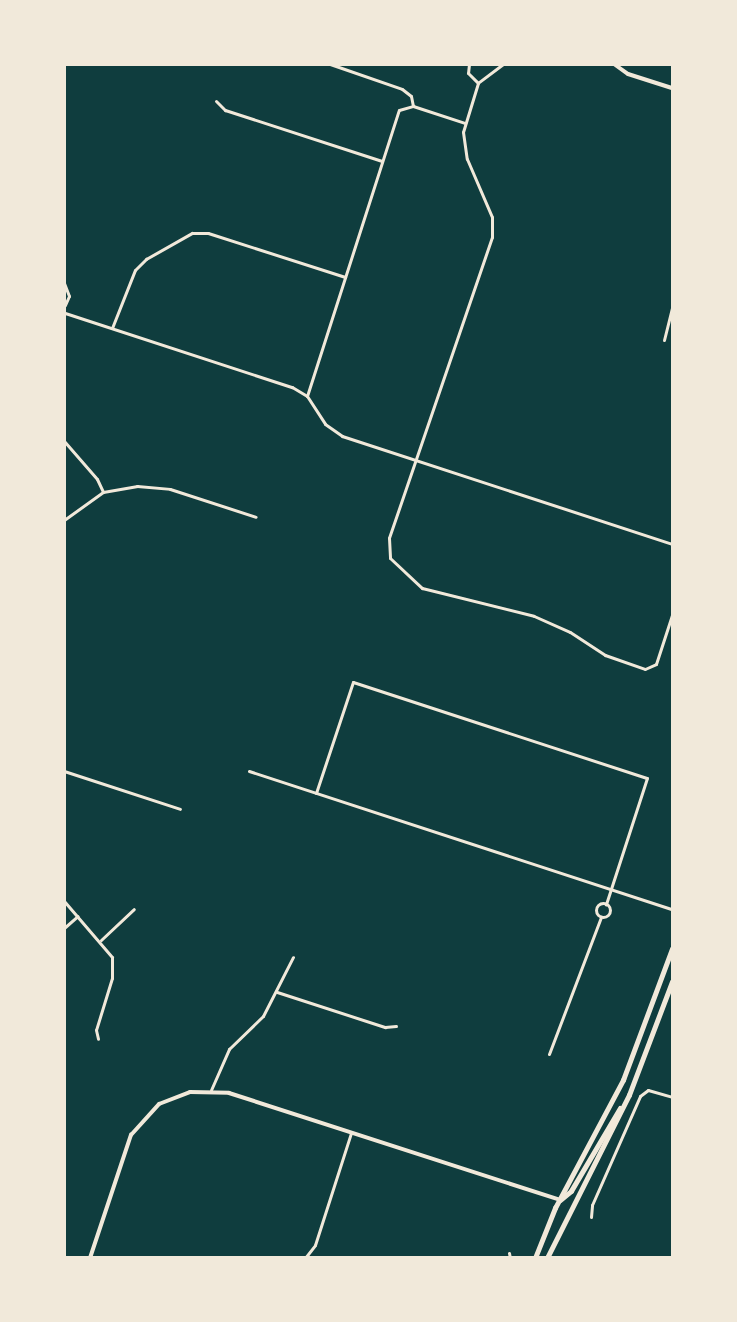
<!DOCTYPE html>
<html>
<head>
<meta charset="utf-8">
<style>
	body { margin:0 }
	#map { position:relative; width:737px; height:1322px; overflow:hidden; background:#0f3d3e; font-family:"Open Sans",sans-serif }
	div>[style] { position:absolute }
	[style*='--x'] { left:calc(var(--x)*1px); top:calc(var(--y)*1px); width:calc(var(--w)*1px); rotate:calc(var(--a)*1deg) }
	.minor>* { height:3px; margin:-1.5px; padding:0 1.5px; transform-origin:1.5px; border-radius:1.5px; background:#f1e9da }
	.minor>.ring { margin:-1.5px; padding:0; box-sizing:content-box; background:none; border:3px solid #f1e9da; border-radius:50% }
	.tertiary>* { height:4px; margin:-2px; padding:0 2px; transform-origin:2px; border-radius:2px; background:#f1e9da }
	.primary>* { height:4.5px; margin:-2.25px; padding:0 2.25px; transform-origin:2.25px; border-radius:2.25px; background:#f1e9da }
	span { translate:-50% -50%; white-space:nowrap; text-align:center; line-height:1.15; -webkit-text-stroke:4.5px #f1e9da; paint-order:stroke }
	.frame { position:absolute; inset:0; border:66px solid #f1e9da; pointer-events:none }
</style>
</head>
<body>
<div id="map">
	<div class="minor">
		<i style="--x:330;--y:64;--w:76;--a:19.1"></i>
		<i style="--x:402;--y:89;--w:11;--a:38"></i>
		<i style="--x:411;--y:96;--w:10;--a:79"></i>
		<i style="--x:469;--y:64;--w:9;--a:96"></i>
		<i style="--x:468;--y:73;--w:14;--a:45"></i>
		<i style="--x:503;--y:64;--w:31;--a:143"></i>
		<i style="--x:478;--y:83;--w:51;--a:107"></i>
		<i style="--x:463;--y:132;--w:27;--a:82"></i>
		<i style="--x:467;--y:159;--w:63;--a:66.7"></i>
		<i style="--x:492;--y:217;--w:20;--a:90"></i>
		<i style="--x:492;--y:237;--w:318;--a:108.9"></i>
		<i style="--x:389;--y:538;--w:20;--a:87"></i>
		<i style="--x:390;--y:558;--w:44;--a:43.2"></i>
		<i style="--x:422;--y:588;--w:115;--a:14"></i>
		<i style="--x:534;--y:616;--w:39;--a:24"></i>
		<i style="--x:570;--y:632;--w:42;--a:33.3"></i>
		<i style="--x:605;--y:655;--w:42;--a:19.3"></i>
		<i style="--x:645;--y:669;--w:12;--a:-24"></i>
		<i style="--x:656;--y:664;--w:52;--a:-71.9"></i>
		<i style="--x:216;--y:101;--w:13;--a:45"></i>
		<i style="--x:225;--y:110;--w:165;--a:18"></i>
		<i style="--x:64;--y:283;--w:14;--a:69"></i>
		<i style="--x:69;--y:296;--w:10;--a:114"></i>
		<i style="--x:64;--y:304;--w:12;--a:90"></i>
		<i style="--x:65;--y:313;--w:239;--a:18.1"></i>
		<i style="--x:292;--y:387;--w:17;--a:31"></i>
		<i style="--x:307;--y:396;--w:33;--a:57"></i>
		<i style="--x:325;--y:424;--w:21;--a:35"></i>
		<i style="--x:342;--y:436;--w:347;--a:18.1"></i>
		<i style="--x:112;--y:328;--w:62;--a:-68.4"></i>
		<i style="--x:135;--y:270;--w:16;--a:-45"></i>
		<i style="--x:146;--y:259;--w:53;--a:-29.5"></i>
		<i style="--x:192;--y:233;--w:16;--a:0"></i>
		<i style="--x:208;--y:233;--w:144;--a:17.8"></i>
		<i style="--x:664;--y:340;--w:33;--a:-76"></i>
		<i style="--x:307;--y:396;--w:300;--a:-72.2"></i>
		<i style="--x:399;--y:110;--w:15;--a:-16"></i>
		<i style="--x:413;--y:106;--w:55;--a:18.1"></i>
		<i style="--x:64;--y:441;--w:50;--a:49"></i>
		<i style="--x:97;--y:479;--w:14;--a:65"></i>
		<i style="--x:64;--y:520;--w:48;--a:-35.7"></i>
		<i style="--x:103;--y:492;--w:35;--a:-10"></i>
		<i style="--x:137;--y:486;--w:33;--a:5"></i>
		<i style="--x:170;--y:489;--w:90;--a:18"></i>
		<i style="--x:64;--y:771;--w:122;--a:18.1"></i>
		<i style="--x:249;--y:771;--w:445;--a:18.1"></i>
		<i style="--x:316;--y:793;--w:117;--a:-71.6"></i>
		<i style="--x:353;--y:682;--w:309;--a:18.1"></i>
		<i style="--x:647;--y:778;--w:133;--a:108"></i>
		<i style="--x:64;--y:901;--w:74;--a:49.4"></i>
		<i style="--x:112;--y:957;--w:21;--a:90"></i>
		<i style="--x:112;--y:978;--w:54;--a:107.1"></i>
		<i style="--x:96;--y:1030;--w:9;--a:77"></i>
		<i class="ring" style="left:596px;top:903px;width:11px;height:11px"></i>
		<i style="--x:64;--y:928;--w:18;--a:-41"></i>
		<i style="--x:101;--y:940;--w:45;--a:-43.2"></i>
		<i style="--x:277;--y:992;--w:114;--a:18"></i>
		<i style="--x:385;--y:1027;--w:11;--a:-5"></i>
		<i style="--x:549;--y:1054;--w:147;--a:-69.2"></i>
		<i style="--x:211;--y:1090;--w:45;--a:-66.3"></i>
		<i style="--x:229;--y:1049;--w:47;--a:-44.1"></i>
		<i style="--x:263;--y:1016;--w:66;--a:-63"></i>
		<i style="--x:591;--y:1217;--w:12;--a:-85"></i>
		<i style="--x:592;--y:1205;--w:119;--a:-66.2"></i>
		<i style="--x:640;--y:1096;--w:10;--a:-37"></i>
		<i style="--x:648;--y:1090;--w:25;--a:16"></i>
		<i style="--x:509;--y:1253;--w:5;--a:79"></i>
		<i style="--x:305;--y:1258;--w:16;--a:-52"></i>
		<i style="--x:315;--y:1245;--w:118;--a:-72.2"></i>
	</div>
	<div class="tertiary">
		<i style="--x:614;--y:64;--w:17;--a:36"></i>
		<i style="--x:628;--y:74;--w:46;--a:17.7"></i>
		<i style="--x:90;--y:1258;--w:130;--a:-71.6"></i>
		<i style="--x:131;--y:1135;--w:42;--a:-47.9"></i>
		<i style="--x:159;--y:1104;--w:33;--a:-21"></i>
		<i style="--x:190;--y:1092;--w:39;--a:1"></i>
		<i style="--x:229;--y:1093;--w:348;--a:17.9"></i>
	</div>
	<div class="primary">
		<i style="--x:560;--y:1200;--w:14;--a:-39"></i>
		<i style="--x:571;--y:1191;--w:96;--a:-59.4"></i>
		<i style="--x:535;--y:1258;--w:54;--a:-68.2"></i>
		<i style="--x:555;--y:1208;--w:145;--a:-62"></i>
		<i style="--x:623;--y:1080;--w:140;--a:-69.5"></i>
		<i style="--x:547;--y:1258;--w:182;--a:-63.3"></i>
		<i style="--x:629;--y:1095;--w:121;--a:-69.2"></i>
	</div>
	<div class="frame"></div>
</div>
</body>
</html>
